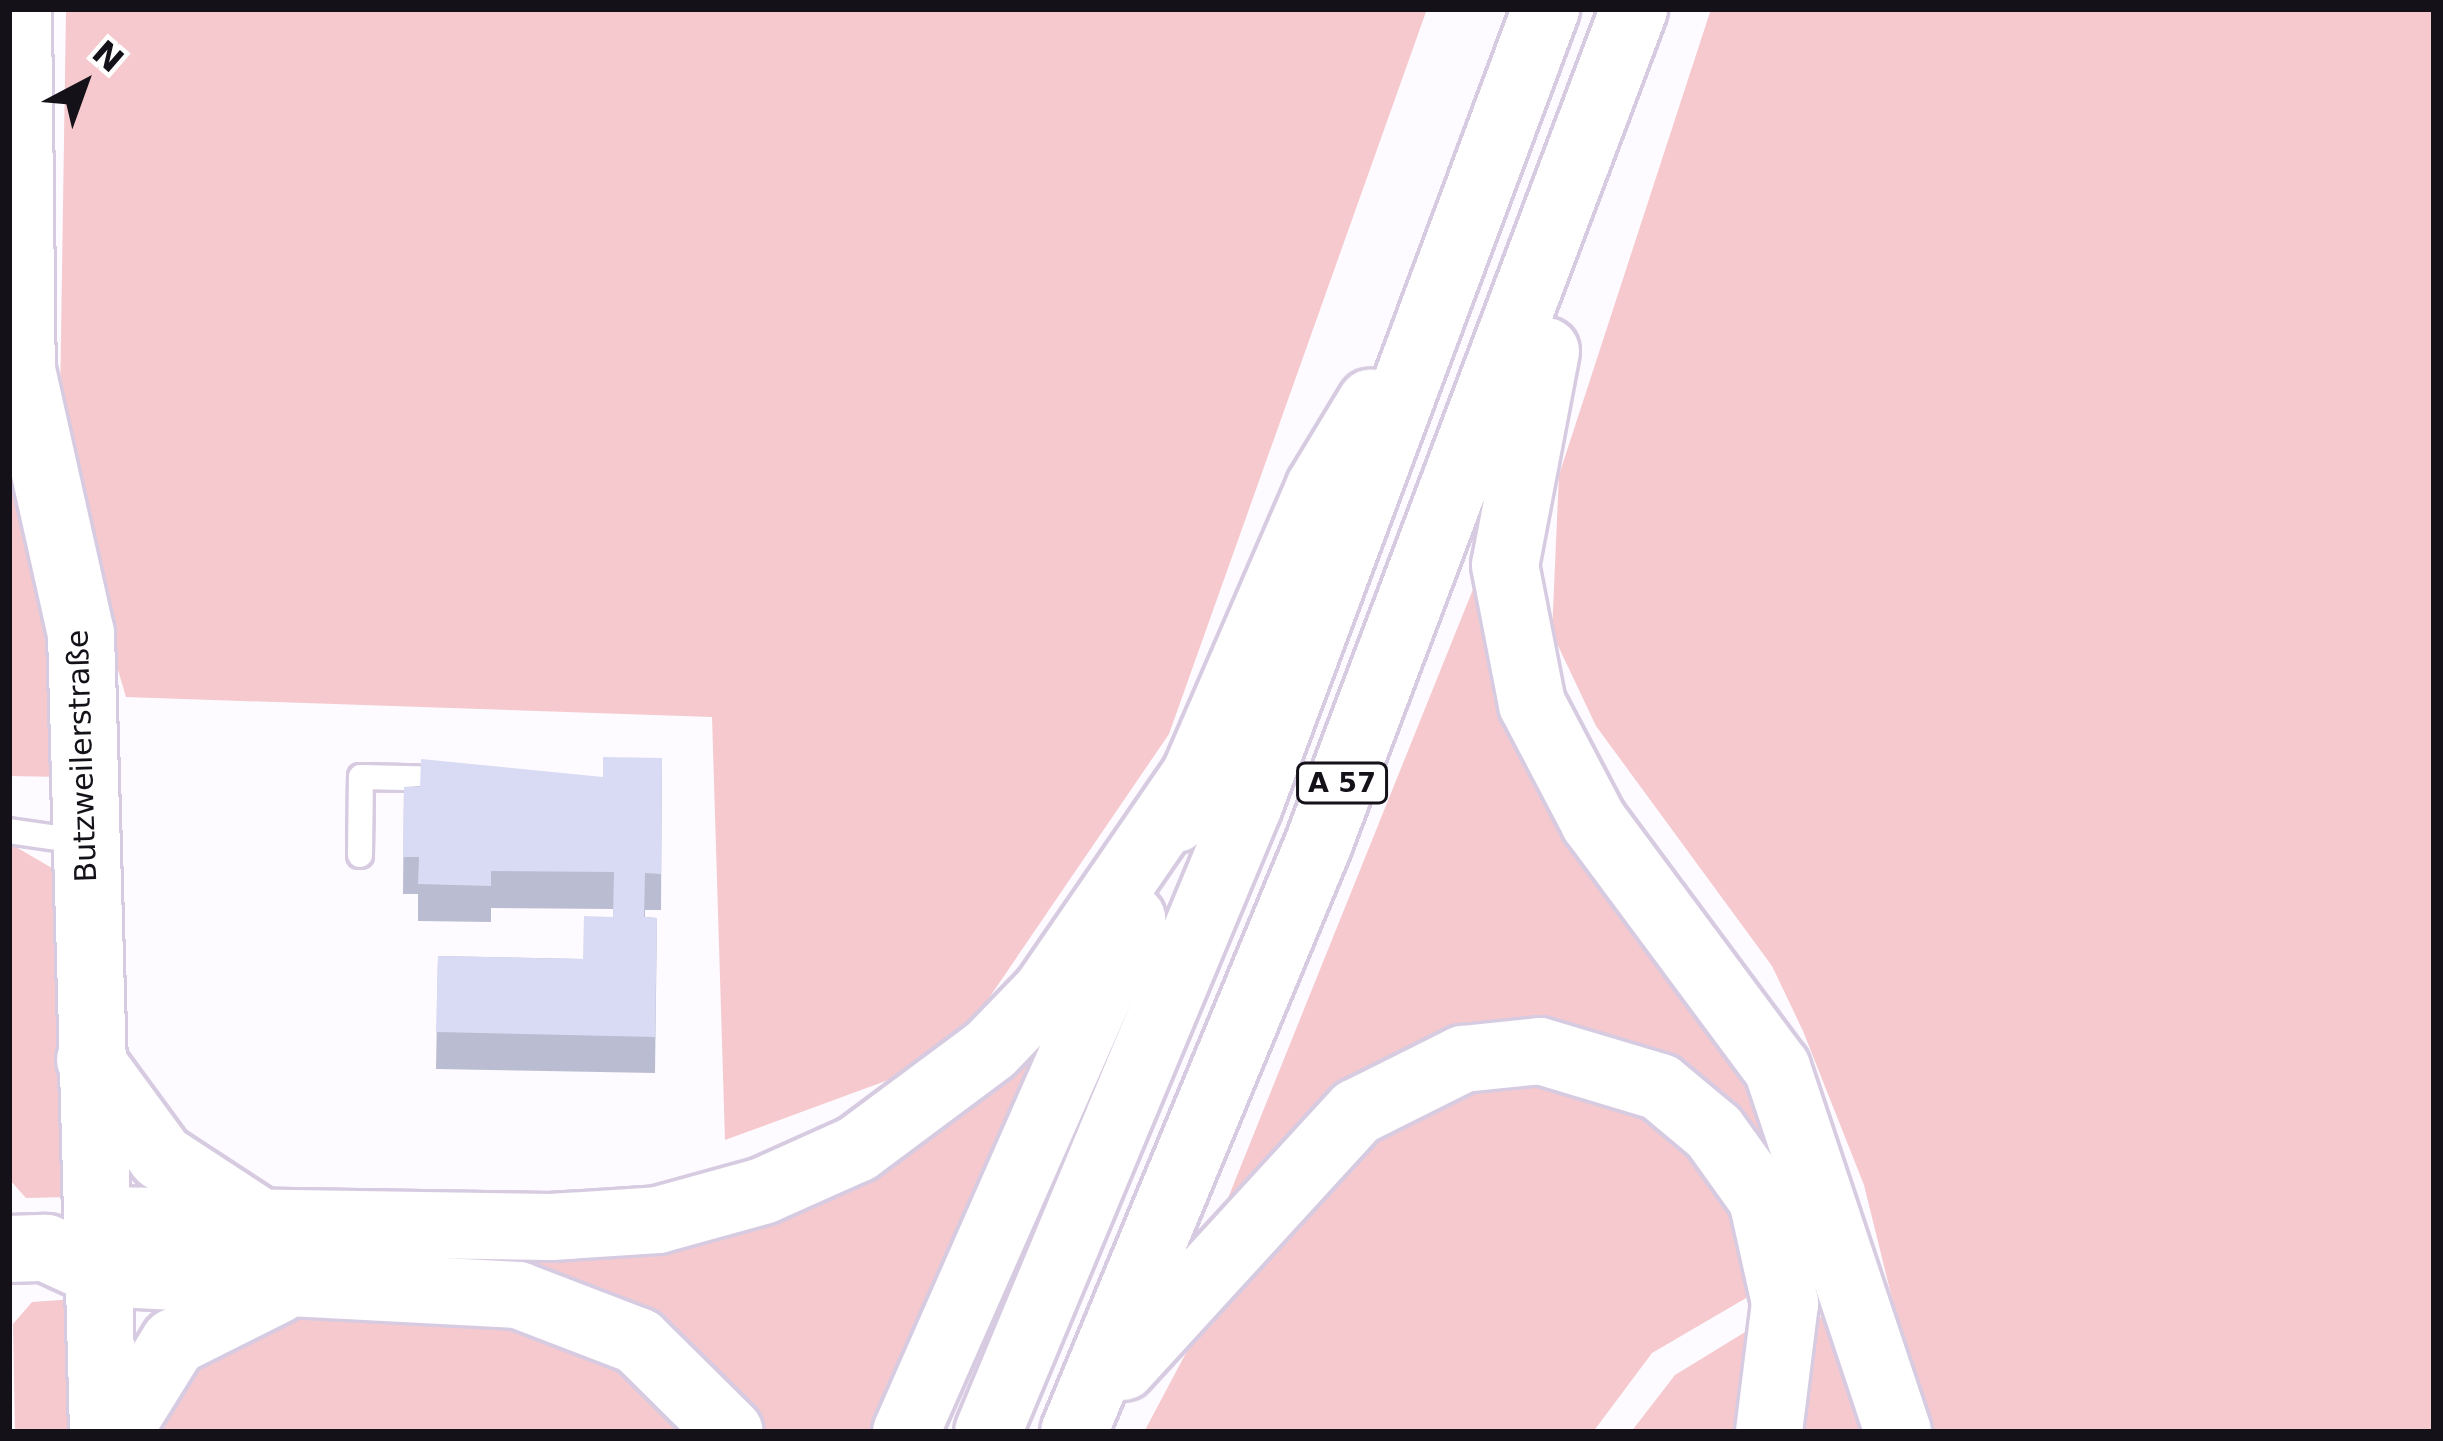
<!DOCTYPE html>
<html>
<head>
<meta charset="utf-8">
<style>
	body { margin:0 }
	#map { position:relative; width:2443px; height:1441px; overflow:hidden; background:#fdfbff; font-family:"DejaVu Sans",sans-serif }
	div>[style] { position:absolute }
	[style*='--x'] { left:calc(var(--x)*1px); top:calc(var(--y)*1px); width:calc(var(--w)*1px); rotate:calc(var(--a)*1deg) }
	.green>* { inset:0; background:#f5c9cd }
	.roads { filter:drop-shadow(3px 0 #d7cbe1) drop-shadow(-3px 0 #d7cbe1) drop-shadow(0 3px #d7cbe1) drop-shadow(0 -3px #d7cbe1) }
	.service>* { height:24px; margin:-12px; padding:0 12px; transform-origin:12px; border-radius:12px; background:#fff }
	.secondary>* { height:66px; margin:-33px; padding:0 33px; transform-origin:33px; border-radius:33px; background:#fff }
	.motorway>* { height:66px; margin:-33px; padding:0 33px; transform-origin:33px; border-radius:33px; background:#fff }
	.wall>* { inset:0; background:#babcd1 }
	.building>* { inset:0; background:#d8dbf3 }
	span { translate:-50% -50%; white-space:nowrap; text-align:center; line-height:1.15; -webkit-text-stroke:9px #fff; paint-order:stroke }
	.shield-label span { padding:3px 9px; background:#fff; border:3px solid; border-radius:9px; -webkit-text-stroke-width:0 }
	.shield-label { font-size:27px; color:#151119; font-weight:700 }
	.street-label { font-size:30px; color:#151119 }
	.frame { position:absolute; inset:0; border:12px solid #151119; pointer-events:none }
	.north { position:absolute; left:24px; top:24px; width:120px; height:120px; -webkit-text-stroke:9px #fff; paint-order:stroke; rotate:41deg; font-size:33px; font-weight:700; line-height:48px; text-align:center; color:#151119 }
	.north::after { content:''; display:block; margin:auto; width:42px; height:54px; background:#151119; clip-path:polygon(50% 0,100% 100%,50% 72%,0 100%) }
</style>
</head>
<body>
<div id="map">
	<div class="green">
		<i style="clip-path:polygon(66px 9px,1427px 9px,1169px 734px,948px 1058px,725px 1140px,712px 717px,126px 697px,59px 470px)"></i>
		<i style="clip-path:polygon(1711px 9px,2434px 9px,2434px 1432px,1925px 1432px,1864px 1185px,1803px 1031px,1772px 966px,1596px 726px,1552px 633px,1559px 475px)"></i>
		<i style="clip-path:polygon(9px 466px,58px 630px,62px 777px,9px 776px)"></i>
		<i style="clip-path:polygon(1484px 562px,1741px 1044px,1803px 1266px,1570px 1034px,1224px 1208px)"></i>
		<i style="clip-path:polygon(9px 843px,57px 871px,69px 1197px,26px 1198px,9px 1179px)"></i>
		<i style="clip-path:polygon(1048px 1029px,875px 1432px,753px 1432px,690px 1356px,189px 1244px,602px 1247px)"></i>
		<i style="clip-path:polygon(1600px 1083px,1726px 1179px,1753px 1294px,1652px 1353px,1593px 1432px,1144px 1432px,1203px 1321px,1311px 1180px,1451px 1085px)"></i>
		<i style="clip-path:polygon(75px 1299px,78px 1432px,15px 1432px,13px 1324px,32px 1302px)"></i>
		<i style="clip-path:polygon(392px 1307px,596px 1342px,703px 1432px,137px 1432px,151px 1399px,258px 1317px)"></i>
		<i style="clip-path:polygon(1806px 1317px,1839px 1318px,1879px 1432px,1794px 1432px)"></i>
		<i style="clip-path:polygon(1755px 1326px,1751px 1432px,1631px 1432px,1675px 1375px)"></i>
	</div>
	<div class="roads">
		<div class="service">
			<i style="--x:9;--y:831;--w:76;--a:8.3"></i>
			<i style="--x:360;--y:855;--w:78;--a:-89.3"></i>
			<i style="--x:361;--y:777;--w:88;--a:1.3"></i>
		</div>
		<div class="secondary">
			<i style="--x:18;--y:9;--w:361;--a:89.4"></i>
			<i style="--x:22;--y:370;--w:270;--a:77.4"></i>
			<i style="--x:81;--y:633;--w:799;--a:88.42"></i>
			<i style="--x:9;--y:1249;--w:37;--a:-2"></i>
			<i style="--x:46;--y:1248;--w:60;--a:24.8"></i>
		</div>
		<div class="motorway">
			<i style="--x:1546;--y:351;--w:218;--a:100.8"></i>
			<i style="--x:1505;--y:565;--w:142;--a:79"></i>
			<i style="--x:1532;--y:704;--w:133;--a:62.3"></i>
			<i style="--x:1594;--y:822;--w:307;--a:53.4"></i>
			<i style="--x:1777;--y:1068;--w:384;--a:71.6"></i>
			<i style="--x:1176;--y:819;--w:361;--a:-66.6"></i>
			<i style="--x:1319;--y:488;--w:100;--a:-58.8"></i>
			<i style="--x:90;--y:1060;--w:120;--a:53.8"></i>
			<i style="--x:161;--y:1157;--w:121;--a:33.2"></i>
			<i style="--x:100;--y:1220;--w:451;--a:0.9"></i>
			<i style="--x:551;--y:1227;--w:107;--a:-3.7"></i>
			<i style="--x:658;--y:1220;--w:109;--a:-15.4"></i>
			<i style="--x:763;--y:1191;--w:103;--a:-24.1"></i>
			<i style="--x:857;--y:1149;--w:167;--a:-36.7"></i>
			<i style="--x:991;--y:1049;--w:79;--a:-46"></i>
			<i style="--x:1046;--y:992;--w:261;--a:-55.5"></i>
			<i style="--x:100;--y:1273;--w:419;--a:3"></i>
			<i style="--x:518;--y:1295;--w:129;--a:21"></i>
			<i style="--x:638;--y:1341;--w:129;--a:44.7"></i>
			<i style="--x:1123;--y:1367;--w:346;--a:-47.5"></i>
			<i style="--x:1357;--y:1112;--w:119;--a:-26.6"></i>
			<i style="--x:1463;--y:1059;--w:77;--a:-5.9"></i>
			<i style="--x:1540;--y:1051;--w:125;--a:16.7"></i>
			<i style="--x:1660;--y:1087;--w:70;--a:39.8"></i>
			<i style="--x:1714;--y:1132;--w:82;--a:54.4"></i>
			<i style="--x:1762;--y:1199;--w:107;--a:77.5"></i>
			<i style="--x:1785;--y:1303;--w:130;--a:97.1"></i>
			<i style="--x:118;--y:1432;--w:106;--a:-58.1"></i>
			<i style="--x:174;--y:1342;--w:116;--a:-26.6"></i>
			<i style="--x:906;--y:1432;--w:561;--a:-66.22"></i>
			<i style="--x:988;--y:1432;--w:679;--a:-67.4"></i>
			<i style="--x:1249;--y:805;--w:850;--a:-69.54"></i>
			<i style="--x:1074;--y:1432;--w:636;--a:-67.43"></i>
			<i style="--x:1318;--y:845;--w:894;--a:-69.29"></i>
		</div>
	</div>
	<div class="wall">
		<i style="clip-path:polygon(662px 758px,661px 910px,645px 910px,645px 917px,657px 918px,655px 1073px,436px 1069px,438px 956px,583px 959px,613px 917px,613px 909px,491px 908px,491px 922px,418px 921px,418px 894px,403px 894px,404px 787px,603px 777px)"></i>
	</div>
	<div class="building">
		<i style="clip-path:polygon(603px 757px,662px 758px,661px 874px,645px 873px,644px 917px,657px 918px,655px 1037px,436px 1032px,438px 956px,583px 959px,584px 916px,613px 917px,614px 872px,491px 871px,491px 886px,418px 884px,419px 857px,403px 857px,404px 787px,420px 787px,421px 759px,603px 777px)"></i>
	</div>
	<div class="shield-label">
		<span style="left:1342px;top:783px">A 57</span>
	</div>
	<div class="street-label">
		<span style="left:82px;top:756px;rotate:-92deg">Butzweilerstraße</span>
	</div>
	<div class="frame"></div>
	<div class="north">N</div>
</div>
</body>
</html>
